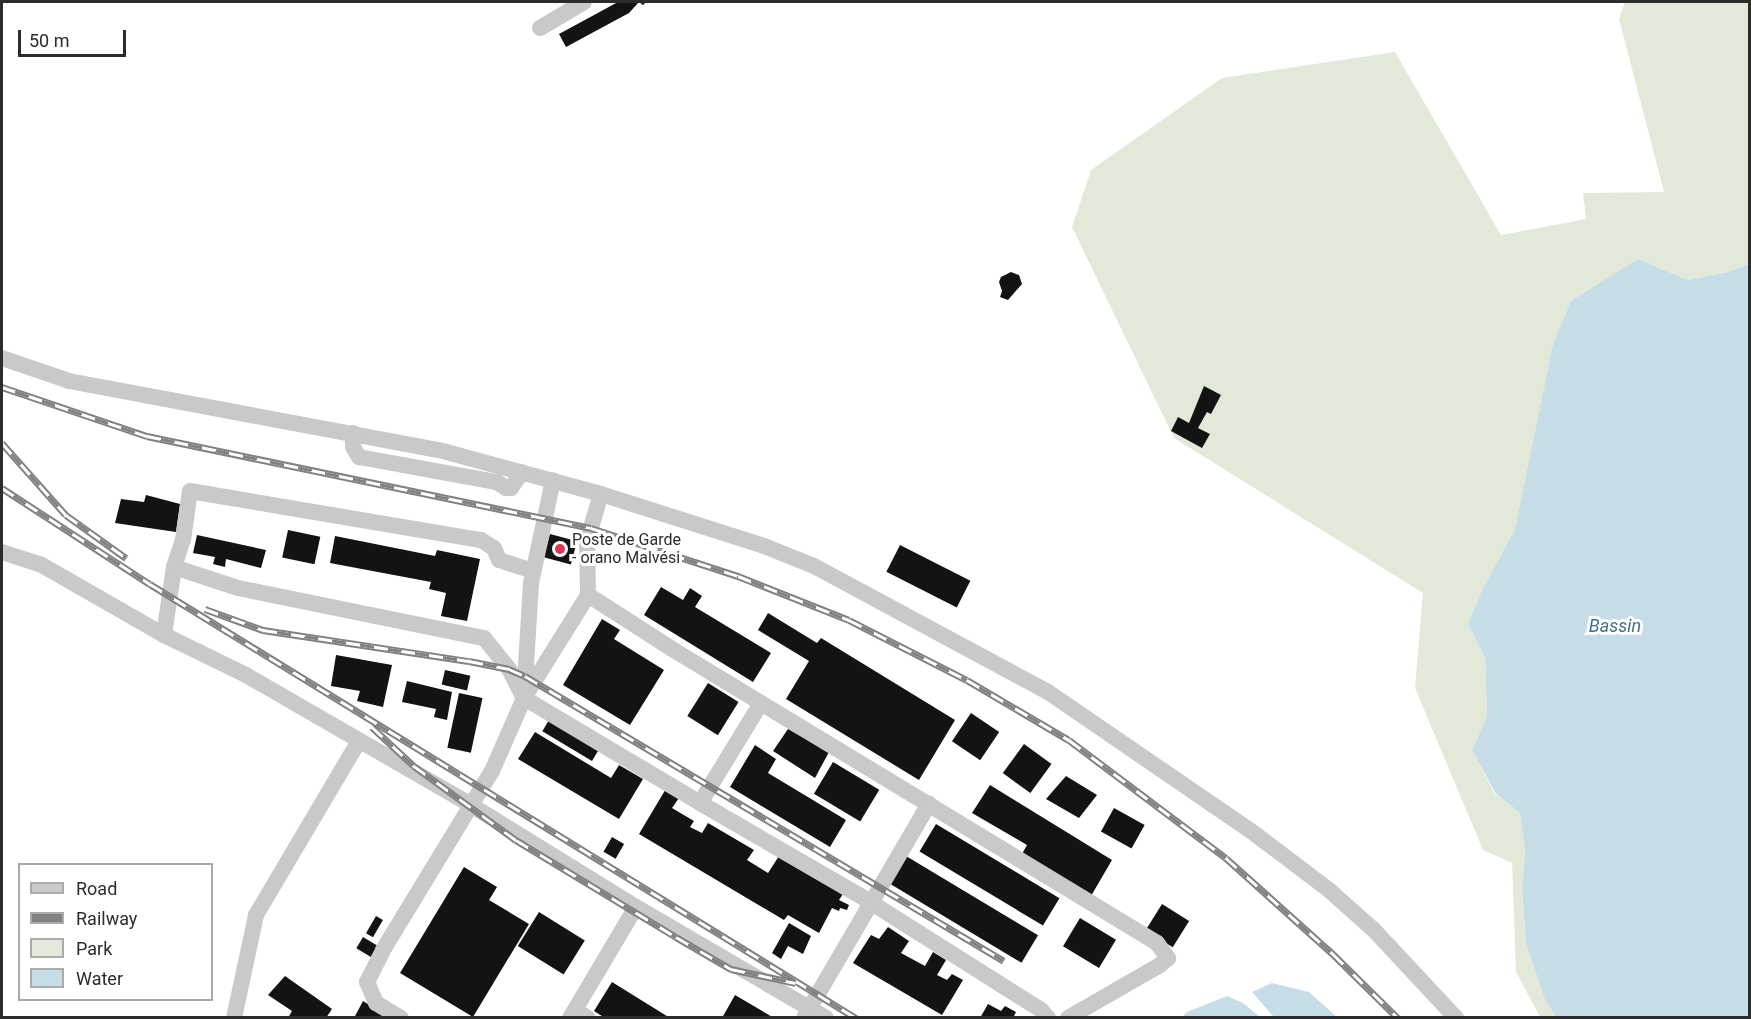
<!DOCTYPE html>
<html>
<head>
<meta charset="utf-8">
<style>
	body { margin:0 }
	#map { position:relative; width:1751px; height:1019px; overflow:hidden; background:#fff; font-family:Roboto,sans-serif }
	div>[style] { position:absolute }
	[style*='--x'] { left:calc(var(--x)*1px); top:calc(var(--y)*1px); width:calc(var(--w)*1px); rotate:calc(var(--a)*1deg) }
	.green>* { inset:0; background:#e3e9d9 }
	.water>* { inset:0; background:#c6dde8 }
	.building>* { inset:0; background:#131313; transform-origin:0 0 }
	.minor>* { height:16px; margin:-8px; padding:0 8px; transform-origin:8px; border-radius:8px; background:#c9c9c9 }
	.rail>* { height:7px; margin-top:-3.5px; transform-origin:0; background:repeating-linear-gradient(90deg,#fff 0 14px,#818181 0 28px); box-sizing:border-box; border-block:2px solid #818181 }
	.dots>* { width:16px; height:16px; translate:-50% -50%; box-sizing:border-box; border:3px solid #fff; border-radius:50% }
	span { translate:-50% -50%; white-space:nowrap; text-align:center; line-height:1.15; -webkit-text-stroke:6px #fff; paint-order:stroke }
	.poi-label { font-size:16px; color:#2c2c2c }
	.left { translate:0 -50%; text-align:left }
	.water-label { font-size:18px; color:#3f7189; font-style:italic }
	.frame { position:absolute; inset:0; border:3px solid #2c2c2c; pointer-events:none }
	.legend { position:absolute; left:18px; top:863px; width:195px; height:138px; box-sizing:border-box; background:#fff; border:2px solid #ababab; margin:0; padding:8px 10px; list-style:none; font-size:18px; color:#2c2c2c }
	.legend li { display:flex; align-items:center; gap:12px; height:30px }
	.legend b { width:30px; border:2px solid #ababab }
	.scale { position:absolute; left:18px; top:30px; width:108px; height:27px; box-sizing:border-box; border:3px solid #2c2c2c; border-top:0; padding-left:8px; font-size:18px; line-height:21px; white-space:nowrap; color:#2c2c2c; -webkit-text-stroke:4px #fff; paint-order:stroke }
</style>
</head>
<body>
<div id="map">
	<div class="green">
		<i style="clip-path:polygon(1625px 2px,1749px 2px,1749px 264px,1728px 272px,1688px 280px,1638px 259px,1613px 276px,1533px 449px,1515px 529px,1482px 590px,1468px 624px,1485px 658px,1487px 716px,1472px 750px,1495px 794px,1520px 813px,1525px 852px,1522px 888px,1526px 944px,1545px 1000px,1556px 1017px,1540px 1017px,1516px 972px,1512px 863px,1483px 850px,1415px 688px,1423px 593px,1174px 438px,1072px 227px,1091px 170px,1222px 78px,1395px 52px,1501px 235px,1586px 219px,1583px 193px,1664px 192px,1619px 19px)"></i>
	</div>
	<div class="water">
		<i style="clip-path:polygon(1638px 259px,1688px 280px,1728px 272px,1749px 264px,1749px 1017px,1556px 1017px,1545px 1000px,1526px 944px,1522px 888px,1525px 852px,1520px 813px,1496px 794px,1472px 750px,1487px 716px,1485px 658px,1468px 624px,1482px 590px,1515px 529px,1553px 345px,1571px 301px)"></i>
		<i style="clip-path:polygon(1272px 983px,1309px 992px,1337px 1017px,1274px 1017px,1252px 992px)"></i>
		<i style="clip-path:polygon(1227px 996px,1243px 1003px,1260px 1017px,1182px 1017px,1187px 1012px)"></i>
	</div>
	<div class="building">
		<i style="clip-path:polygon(618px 2px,646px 2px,643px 5px,639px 2px,629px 13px,566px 47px,559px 34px)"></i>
		<i style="clip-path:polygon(1011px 272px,1019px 275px,1022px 284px,1008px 300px,1000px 297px,1002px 291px,999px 282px,1001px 277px)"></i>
		<i style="clip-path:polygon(1204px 386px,1221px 395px,1211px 414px,1207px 412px,1198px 428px,1210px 434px,1202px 448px,1171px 431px,1178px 417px,1189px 423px)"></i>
		<i style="clip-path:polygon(146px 495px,180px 504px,176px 532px,115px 523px,121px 499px,144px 502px)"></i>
		<i style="left:288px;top:530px;width:33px;height:28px;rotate:12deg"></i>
		<i style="left:550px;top:534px;width:28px;height:24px;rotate:15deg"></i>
		<i style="clip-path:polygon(197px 535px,266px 550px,261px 568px,226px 559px,225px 567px,213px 564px,215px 557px,193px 553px)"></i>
		<i style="clip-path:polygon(335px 536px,435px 556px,437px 550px,480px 559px,467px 621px,441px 616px,446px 593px,429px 589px,431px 582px,330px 563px)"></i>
		<i style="left:900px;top:545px;width:79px;height:30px;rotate:27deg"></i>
		<i style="clip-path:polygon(661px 587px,683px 600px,690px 588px,702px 596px,695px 607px,771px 653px,753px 682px,644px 615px)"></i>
		<i style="clip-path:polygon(768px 613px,817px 643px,821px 638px,955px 720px,919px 780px,786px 699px,809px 661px,758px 630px)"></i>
		<i style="clip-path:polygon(602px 619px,620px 630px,614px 639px,664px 670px,630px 725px,563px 685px)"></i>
		<i style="clip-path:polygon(336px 655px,392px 665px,383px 707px,357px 701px,360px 691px,331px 686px)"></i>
		<i style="left:445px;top:670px;width:26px;height:15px;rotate:13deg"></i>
		<i style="clip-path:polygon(407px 681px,452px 692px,447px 720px,434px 717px,436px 709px,402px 702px)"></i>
		<i style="left:708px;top:683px;width:36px;height:39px;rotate:32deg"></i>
		<i style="left:459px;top:693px;width:24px;height:56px;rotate:12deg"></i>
		<i style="left:971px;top:713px;width:34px;height:34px;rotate:34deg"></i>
		<i style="left:549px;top:720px;width:58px;height:13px;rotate:31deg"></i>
		<i style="clip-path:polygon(788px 729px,829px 752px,815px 778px,773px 751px)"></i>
		<i style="clip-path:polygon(535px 732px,611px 778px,619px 765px,643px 779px,619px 819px,518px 759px)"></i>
		<i style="left:1024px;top:744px;width:34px;height:36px;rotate:36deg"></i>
		<i style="clip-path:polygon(755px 745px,776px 759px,768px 773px,846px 820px,830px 847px,730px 787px)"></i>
		<i style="left:833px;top:762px;width:54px;height:37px;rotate:31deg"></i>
		<i style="clip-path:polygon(1066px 776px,1097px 795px,1079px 818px,1046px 799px)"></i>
		<i style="clip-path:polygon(990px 785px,1112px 860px,1091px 896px,1022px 854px,1027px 845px,972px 813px)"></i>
		<i style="clip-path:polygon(667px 787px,681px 795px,672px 808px,694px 821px,690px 827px,702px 833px,708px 823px,754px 850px,747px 860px,768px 873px,779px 856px,843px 894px,839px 900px,849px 905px,847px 910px,840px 908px,839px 911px,832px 908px,819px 933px,788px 915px,784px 920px,639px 834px)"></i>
		<i style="left:1114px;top:808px;width:35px;height:27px;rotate:29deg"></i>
		<i style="left:936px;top:824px;width:144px;height:32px;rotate:31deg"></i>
		<i style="left:612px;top:837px;width:14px;height:17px;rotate:30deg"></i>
		<i style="left:906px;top:856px;width:154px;height:32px;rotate:31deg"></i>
		<i style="clip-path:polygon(464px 867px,497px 887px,489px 900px,529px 924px,473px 1017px,400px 973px)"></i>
		<i style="left:1162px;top:904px;width:32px;height:31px;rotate:32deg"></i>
		<i style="left:539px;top:912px;width:54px;height:40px;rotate:32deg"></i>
		<i style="left:376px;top:916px;width:8px;height:20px;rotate:30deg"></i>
		<i style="left:1080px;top:918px;width:42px;height:33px;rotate:31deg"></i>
		<i style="clip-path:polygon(789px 923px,811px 936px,803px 954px,788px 946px,781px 959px,772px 953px)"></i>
		<i style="clip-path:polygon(888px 927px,909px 941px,901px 953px,925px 966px,933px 952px,946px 960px,937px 975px,947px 980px,952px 974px,963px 980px,942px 1015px,853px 963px,871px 935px,879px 939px)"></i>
		<i style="left:363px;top:937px;width:17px;height:13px;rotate:31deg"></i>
		<i style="clip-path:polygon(285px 976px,332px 1009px,326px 1018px,288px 1018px,292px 1011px,268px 995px)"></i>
		<i style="clip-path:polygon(612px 982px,670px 1018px,605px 1018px,594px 1011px)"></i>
		<i style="clip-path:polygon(735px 995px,774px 1018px,722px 1018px)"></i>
		<i style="clip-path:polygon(363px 1001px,390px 1018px,354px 1018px)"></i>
		<i style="clip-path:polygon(988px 1004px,1001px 1011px,1005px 1006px,1016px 1012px,1013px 1018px,980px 1018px)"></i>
	</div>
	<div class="minor">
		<i style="--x:540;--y:28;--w:51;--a:-30.6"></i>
		<i style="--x:2;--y:358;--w:71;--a:18.9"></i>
		<i style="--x:69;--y:381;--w:376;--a:10.6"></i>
		<i style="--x:439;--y:450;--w:168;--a:15.2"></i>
		<i style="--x:601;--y:494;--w:171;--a:17.7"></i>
		<i style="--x:764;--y:546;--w:54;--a:21.8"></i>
		<i style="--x:814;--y:566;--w:266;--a:28.3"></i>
		<i style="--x:1048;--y:692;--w:251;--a:34.4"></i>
		<i style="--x:1255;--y:834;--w:93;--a:37.1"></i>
		<i style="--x:1329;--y:890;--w:59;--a:41.6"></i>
		<i style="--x:1373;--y:929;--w:122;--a:47"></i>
		<i style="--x:353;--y:433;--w:14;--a:90"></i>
		<i style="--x:353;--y:447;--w:12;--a:59"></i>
		<i style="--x:359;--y:457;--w:140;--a:10.3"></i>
		<i style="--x:497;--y:482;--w:11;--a:34"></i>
		<i style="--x:506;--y:488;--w:5;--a:0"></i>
		<i style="--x:511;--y:488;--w:19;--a:-55"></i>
		<i style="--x:601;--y:494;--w:49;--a:106.6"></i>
		<i style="--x:587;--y:541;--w:54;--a:88.9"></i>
		<i style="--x:588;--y:595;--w:100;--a:32.7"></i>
		<i style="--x:672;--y:649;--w:567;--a:31.22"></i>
		<i style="--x:1157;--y:943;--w:19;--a:54"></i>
		<i style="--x:1168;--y:958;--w:11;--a:139"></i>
		<i style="--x:1160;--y:965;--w:106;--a:150.1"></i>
		<i style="--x:2;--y:552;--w:40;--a:18"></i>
		<i style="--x:40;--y:564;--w:143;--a:29.8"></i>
		<i style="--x:164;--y:635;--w:91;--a:26"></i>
		<i style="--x:246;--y:675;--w:260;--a:30"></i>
		<i style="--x:471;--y:805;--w:194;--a:31.7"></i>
		<i style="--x:636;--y:907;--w:220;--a:30.3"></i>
		<i style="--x:174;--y:567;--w:28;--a:-72"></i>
		<i style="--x:183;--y:540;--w:49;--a:-81.9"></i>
		<i style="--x:190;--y:491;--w:295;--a:9.6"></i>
		<i style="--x:481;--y:540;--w:15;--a:32"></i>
		<i style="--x:494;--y:548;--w:13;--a:67"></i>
		<i style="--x:499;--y:560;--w:36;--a:18"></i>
		<i style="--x:164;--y:635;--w:69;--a:-81.6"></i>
		<i style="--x:174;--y:567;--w:67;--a:18.2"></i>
		<i style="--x:238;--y:588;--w:251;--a:11.5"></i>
		<i style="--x:484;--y:638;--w:40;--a:51"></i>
		<i style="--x:509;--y:669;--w:33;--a:63"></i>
		<i style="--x:524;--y:698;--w:205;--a:30.8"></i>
		<i style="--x:700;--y:803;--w:117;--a:-58.6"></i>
		<i style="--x:525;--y:696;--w:119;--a:-58"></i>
		<i style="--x:700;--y:803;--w:193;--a:30.1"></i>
		<i style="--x:867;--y:900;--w:206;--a:32.3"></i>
		<i style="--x:1041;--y:1010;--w:11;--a:49"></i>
		<i style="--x:575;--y:1010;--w:15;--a:32"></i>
		<i style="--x:805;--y:1016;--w:246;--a:-59.7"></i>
		<i style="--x:234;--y:1018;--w:105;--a:-77.9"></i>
		<i style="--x:256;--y:915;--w:196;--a:-59.4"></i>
		<i style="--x:401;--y:1018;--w:29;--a:-149"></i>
		<i style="--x:376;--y:1003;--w:23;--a:-113"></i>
		<i style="--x:367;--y:982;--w:36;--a:-63"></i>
		<i style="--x:383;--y:950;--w:210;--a:-58.7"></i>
		<i style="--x:492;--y:771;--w:80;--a:-66.3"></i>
		<i style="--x:524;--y:698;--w:115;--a:-86.5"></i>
		<i style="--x:531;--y:583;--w:105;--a:-77.9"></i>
		<i style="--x:570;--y:1018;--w:129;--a:-59.3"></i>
	</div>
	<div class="rail">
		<i style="--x:2;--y:387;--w:153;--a:18.7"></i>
		<i style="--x:147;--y:436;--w:453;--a:11.7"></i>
		<i style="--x:591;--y:528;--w:155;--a:18.1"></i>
		<i style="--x:738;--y:576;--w:119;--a:21.6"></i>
		<i style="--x:849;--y:620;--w:132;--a:27"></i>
		<i style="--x:967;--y:680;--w:118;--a:30.5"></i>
		<i style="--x:1069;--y:740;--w:196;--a:36.9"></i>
		<i style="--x:1226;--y:858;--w:144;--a:41.9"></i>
		<i style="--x:1333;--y:954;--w:91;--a:44.6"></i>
		<i style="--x:2;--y:443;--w:96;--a:48.4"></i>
		<i style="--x:66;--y:515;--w:74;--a:35.6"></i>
		<i style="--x:2;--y:488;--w:176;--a:33"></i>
		<i style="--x:150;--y:584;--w:829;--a:31.58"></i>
		<i style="--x:205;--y:609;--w:62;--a:19.9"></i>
		<i style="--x:263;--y:630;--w:208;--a:8.6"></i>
		<i style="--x:469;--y:661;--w:41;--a:11.3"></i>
		<i style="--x:509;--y:669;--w:17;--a:24"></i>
		<i style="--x:525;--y:676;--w:557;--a:30.75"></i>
		<i style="--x:372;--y:727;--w:57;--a:42.9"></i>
		<i style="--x:414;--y:766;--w:126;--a:36"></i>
		<i style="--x:516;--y:840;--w:187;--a:31.2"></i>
		<i style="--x:676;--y:937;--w:64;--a:30.2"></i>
		<i style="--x:731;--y:969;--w:66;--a:12.2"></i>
	</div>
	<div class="dots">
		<i style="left:560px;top:549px;background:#dc354c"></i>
	</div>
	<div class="poi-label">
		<span class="left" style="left:572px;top:549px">Poste de Garde<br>- orano Malvési</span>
	</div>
	<div class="water-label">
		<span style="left:1615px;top:626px">Bassin</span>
	</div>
	<div class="frame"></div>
	<ul class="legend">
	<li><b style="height:8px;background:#c9c9c9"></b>Road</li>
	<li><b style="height:8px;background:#818181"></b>Railway</li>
	<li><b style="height:16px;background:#e3e9d9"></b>Park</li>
	<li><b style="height:16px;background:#c6dde8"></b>Water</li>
	</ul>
	<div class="scale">50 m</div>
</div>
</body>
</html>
